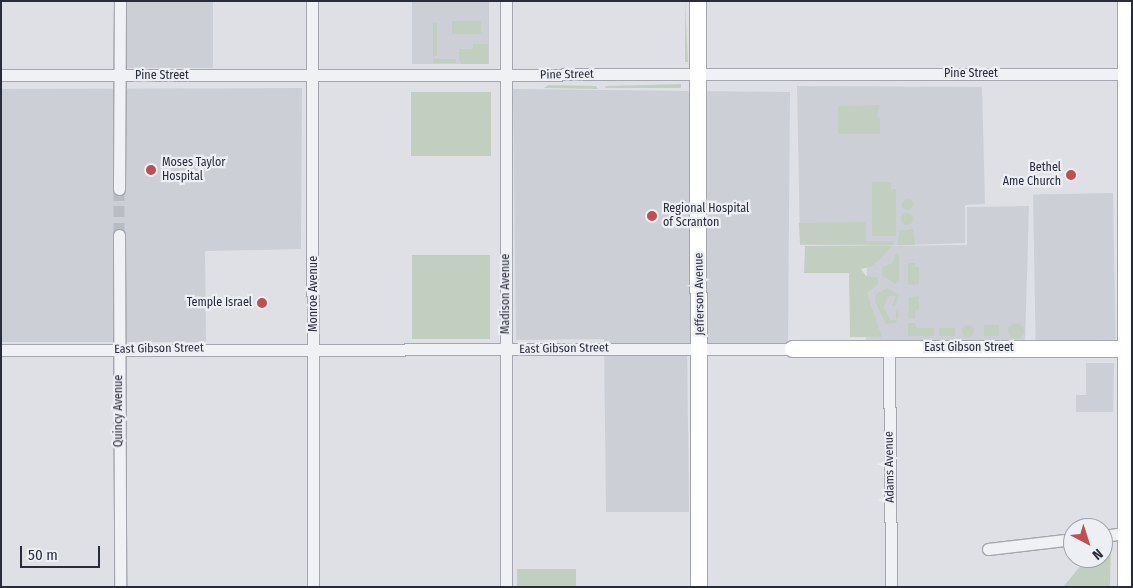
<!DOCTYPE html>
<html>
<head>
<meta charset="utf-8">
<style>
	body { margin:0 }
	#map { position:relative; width:1133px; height:588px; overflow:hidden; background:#dee0e6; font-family:"Fira Sans Condensed",sans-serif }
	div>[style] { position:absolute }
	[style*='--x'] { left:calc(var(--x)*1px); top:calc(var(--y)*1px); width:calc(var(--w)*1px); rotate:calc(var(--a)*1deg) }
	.built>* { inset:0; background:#cdcfd7; transform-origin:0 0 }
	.green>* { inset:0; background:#c2cfc0; transform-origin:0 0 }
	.round { border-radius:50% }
	.street-tunnel>* { height:11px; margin-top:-5.5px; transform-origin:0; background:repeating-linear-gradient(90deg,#babcc4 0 11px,transparent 0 16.5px) }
	.roads { filter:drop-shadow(1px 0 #a4a7af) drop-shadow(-1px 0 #a4a7af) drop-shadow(0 1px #a4a7af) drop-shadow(0 -1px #a4a7af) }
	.street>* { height:11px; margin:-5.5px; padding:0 5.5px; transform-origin:5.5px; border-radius:5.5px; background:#f0f1f5 }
	.secondary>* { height:16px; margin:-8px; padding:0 8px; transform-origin:8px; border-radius:8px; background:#fff }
	.dots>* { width:14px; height:14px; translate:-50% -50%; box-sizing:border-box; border:2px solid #edeff4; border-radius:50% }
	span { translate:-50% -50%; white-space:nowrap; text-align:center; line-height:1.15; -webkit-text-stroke:4.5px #edeff4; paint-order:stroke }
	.street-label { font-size:12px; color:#292d3b }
	.poi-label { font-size:12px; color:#292d3b }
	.left { translate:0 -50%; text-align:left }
	.right { translate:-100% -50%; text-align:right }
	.frame { position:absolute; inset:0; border:2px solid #292d3b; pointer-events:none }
	.north { position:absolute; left:1063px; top:518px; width:50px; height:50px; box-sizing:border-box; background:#edeff4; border:1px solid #9fa1aa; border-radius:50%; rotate:140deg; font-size:14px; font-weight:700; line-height:20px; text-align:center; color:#292d3b }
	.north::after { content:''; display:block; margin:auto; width:18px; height:22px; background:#be5051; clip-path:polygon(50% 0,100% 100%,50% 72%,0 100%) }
	.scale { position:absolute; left:20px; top:546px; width:80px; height:22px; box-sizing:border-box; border:2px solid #292d3b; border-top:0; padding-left:6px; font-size:15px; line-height:18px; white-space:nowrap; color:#292d3b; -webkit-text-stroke:4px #edeff4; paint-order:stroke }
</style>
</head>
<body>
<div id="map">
	<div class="built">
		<i style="left:125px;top:1px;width:88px;height:67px"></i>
		<i style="left:412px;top:1px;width:77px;height:63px"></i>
		<i style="clip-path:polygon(797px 86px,982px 87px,985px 204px,965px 205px,965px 243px,880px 246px,967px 245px,967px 207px,1029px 206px,1025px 343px,866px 343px,867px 247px,877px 246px,800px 245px)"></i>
		<i style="clip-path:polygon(302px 88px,301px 249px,205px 251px,206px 342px,1px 342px,1px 89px)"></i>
		<i style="clip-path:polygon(513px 89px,790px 92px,788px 344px,687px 344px,689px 512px,606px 512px,604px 339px,516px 340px)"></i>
		<i style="left:1113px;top:193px;width:149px;height:80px;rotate:89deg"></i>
		<i style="clip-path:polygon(1086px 363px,1114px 363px,1113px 412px,1076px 412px,1076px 395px,1086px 395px)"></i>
	</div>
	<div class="green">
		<i style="clip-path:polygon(685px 1px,688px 62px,685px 62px)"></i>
		<i style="left:452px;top:21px;width:29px;height:13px"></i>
		<i style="left:433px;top:23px;width:4px;height:33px"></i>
		<i style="clip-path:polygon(473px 44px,488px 44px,488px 64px,462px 64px,459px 60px,459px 49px,473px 49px)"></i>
		<i style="left:433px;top:59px;width:23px;height:4px"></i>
		<i style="clip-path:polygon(681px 84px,681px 88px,605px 88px,606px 86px)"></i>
		<i style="clip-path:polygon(548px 85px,596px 86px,598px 89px,544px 88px)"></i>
		<i style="left:411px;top:92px;width:80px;height:64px"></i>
		<i style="clip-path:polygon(880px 105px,877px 117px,880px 118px,880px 134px,838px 134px,838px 106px)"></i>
		<i style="clip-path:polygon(872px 182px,891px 182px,891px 189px,896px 189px,896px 236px,872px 236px)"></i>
		<i class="round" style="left:901.5px;top:198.5px;width:11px;height:11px"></i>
		<i class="round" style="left:901px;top:213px;width:12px;height:12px"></i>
		<i style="clip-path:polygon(866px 222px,866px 241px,893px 241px,893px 245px,800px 244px,799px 223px)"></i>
		<i style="clip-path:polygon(913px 229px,915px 245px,897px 245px,900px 230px)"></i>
		<i style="clip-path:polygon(805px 246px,892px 246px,873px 266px,861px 269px,866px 276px,878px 278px,878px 284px,867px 293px,882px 337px,850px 337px,849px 273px,804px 273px)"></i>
		<i style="clip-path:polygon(896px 254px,899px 257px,899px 281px,896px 284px,882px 276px,882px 267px,892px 263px)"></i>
		<i style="left:412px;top:255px;width:78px;height:84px"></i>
		<i style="clip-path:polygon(908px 263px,915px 263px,915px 267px,919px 267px,919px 284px,908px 285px)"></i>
		<i style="clip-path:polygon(887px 288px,899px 294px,895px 306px,892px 306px,896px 296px,889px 296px,884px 307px,890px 320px,896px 320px,896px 310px,899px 314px,896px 323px,886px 324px,875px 302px,876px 294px)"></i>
		<i style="clip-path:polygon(919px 296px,919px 310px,915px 311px,915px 318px,908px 318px,909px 297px)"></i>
		<i class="round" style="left:1008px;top:323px;width:16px;height:16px"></i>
		<i style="clip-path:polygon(908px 323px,915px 323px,916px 328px,934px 328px,934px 336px,908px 336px)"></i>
		<i class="round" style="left:962px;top:325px;width:12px;height:12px"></i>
		<i style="left:984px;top:325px;width:15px;height:11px"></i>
		<i style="left:939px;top:328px;width:16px;height:8px"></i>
		<i style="clip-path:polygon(1111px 542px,1110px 587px,1063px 587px,1087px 558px,1103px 558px,1103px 543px)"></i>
		<i style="left:517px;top:569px;width:59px;height:18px"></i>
	</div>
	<div class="street-tunnel">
		<i style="--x:119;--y:189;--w:46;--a:90"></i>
	</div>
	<div class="roads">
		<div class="street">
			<i style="--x:312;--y:1;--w:586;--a:89.9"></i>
			<i style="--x:506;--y:1;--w:586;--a:90"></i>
			<i style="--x:1;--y:75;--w:1131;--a:-0.05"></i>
			<i style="--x:119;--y:189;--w:188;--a:-89.7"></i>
			<i style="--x:119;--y:235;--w:352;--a:89.8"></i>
			<i style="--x:889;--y:348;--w:239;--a:89.5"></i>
			<i style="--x:1;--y:350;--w:792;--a:-0.07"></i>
			<i style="--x:1103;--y:536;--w:29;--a:-8"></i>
			<i style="--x:988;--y:549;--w:86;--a:-6.7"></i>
		</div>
		<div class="secondary">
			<i style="--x:698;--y:1;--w:586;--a:89.9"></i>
			<i style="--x:1126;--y:1;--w:586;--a:90"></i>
			<i style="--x:793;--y:349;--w:333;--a:0"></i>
		</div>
	</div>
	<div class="dots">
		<i style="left:151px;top:170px;background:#be5051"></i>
		<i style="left:1071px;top:175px;background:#be5051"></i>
		<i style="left:652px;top:216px;background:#be5051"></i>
		<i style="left:262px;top:303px;background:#be5051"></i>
	</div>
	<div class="street-label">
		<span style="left:971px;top:74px">Pine Street</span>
		<span style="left:567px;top:75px;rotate:-1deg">Pine Street</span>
		<span style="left:162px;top:76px">Pine Street</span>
		<span style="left:314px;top:294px;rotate:-90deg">Monroe Avenue</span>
		<span style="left:506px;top:294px;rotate:-90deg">Madison Avenue</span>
		<span style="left:700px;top:294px;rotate:-91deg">Jefferson Avenue</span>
		<span style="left:969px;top:348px">East Gibson Street</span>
		<span style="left:159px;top:349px;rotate:-1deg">East Gibson Street</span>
		<span style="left:564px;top:349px;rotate:-1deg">East Gibson Street</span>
		<span style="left:119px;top:411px;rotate:-90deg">Quincy Avenue</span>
		<span style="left:890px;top:467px;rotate:-91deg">Adams Avenue</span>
	</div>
	<div class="poi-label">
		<span class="left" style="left:162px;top:170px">Moses Taylor<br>Hospital</span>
		<span class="right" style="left:1061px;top:175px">Bethel<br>Ame Church</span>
		<span class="left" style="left:663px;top:216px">Regional Hospital<br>of Scranton</span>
		<span class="right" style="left:252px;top:303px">Temple Israel</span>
	</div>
	<div class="frame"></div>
	<div class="north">N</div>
	<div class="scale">50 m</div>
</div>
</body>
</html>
